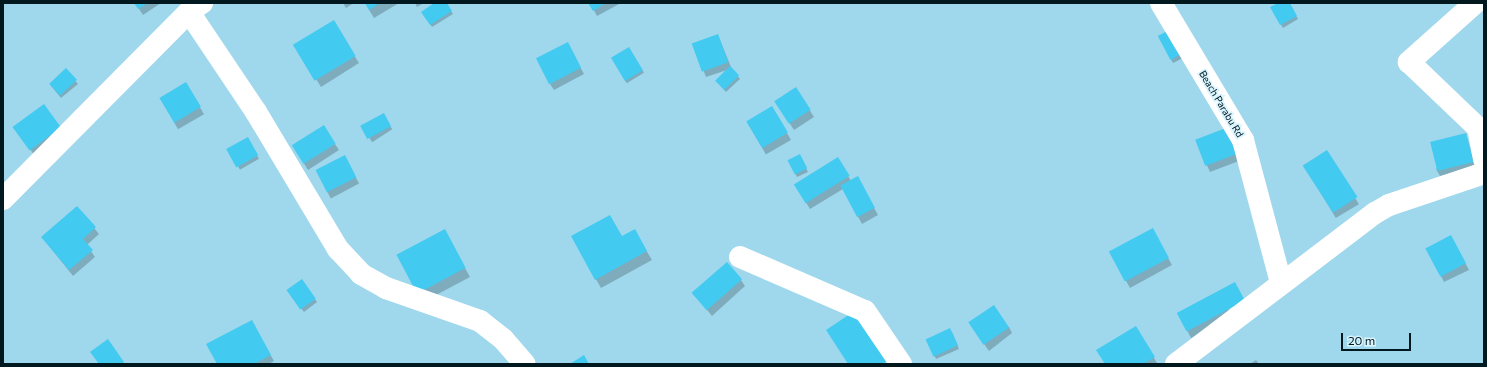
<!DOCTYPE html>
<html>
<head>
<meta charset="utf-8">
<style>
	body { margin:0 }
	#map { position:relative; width:1487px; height:367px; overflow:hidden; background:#9fd8ec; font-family:Commissioner,sans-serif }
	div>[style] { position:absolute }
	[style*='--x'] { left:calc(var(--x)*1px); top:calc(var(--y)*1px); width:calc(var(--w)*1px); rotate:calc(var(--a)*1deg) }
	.shadow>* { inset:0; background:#0003; transform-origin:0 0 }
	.building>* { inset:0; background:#42caf1; transform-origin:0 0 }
	.minor>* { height:22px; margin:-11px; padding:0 11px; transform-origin:11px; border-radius:11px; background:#fff }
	span { translate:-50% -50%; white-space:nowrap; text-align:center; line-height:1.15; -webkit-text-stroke:3.5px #d8f4fe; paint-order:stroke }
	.street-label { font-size:10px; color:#02181f }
	.frame { position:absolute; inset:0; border:4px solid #02181f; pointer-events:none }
	.scale { position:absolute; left:1341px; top:333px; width:70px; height:18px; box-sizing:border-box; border:2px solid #02181f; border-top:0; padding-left:5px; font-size:12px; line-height:14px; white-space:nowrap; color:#02181f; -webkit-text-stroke:3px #d8f4fe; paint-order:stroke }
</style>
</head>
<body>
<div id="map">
	<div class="shadow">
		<i style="clip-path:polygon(135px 3px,161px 3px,143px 15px)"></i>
		<i style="clip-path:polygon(343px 3px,354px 3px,346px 8px)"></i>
		<i style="clip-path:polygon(365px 3px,399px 3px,374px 18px)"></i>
		<i style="clip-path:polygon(415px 3px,424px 3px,417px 7px)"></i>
		<i style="clip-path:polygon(436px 3px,446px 3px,453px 14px,432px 27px,424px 15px)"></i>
		<i style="clip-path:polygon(590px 3px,621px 3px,597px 16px)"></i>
		<i style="clip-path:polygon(1280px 3px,1289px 3px,1298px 19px,1283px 28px,1271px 8px)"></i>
		<i style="clip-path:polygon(333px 22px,359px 63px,321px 87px,299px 52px)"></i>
		<i style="clip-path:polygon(718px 35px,731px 67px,740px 79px,726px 92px,718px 83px,727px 70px,706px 77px,693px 44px)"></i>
		<i style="clip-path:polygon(1159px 37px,1185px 57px,1173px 63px)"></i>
		<i style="left:629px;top:48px;width:29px;height:20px;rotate:59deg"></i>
		<i style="clip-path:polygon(571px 50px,584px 74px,554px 90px,550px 84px)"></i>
		<i style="clip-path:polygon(66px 69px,78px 84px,61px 98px,51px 86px)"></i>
		<i style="left:186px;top:83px;width:36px;height:30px;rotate:60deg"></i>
		<i style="clip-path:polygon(796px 88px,814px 117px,794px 130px,779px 107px)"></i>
		<i style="left:772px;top:107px;width:38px;height:29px;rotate:60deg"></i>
		<i style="left:383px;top:115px;width:17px;height:24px;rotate:57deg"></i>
		<i style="clip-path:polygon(60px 128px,35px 156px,18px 133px)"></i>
		<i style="clip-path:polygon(1466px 134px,1476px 169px,1440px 176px,1436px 169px)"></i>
		<i style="clip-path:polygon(1229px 135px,1239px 161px,1210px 172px,1196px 141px)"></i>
		<i style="left:247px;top:138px;width:24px;height:22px;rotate:60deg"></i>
		<i style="clip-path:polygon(335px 144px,339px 150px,308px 170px,293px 146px)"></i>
		<i style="left:1327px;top:151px;width:62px;height:27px;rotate:59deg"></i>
		<i style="left:345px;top:157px;width:30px;height:32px;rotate:62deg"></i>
		<i style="clip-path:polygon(801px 158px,808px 172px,797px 177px,789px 161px)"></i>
		<i style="clip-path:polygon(838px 158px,851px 181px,857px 177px,878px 215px,862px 224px,843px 189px,810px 209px,795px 185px)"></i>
		<i style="clip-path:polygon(77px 207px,99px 234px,87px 245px,95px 257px,73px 276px,42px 237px)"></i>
		<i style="clip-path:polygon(634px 230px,652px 260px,601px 288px,572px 237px,622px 237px)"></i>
		<i style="clip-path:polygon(1156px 236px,1172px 265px,1130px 288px,1110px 253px)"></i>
		<i style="clip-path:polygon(449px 239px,470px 277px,423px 302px,418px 294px)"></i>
		<i style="clip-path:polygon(1454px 242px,1469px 270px,1444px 282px,1427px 248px)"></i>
		<i style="clip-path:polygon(741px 280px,745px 286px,712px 316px,694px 294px)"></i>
		<i style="clip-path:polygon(302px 281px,317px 302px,304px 312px,290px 294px)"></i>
		<i style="clip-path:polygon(1248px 308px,1191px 338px,1178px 313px)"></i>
		<i style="clip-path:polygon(251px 321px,274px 361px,269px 364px,218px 364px)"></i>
		<i style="clip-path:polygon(970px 324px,1009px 327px,1012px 333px,989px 351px)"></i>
		<i style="clip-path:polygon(1135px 327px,1157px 363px,1105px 364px)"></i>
		<i style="clip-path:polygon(952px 332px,959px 349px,936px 359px,927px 339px)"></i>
		<i style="clip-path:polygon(1256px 360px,1259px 364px,1250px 364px)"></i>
	</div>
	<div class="building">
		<i style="clip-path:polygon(134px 3px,148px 3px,138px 9px)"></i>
		<i style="clip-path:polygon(365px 3px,380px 3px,369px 10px)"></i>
		<i style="clip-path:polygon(434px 3px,447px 3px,452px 11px,430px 25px,421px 12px)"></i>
		<i style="clip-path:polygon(588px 3px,606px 3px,593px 11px)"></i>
		<i style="clip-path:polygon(1278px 3px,1290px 3px,1297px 16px,1280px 25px,1270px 7px)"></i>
		<i style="left:334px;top:20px;width:42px;height:48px;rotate:59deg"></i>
		<i style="left:1171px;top:29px;width:27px;height:15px;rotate:62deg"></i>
		<i style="left:718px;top:34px;width:30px;height:28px;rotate:70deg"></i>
		<i style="left:568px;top:42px;width:29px;height:36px;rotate:63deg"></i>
		<i style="left:629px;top:47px;width:27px;height:21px;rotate:59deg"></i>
		<i style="left:730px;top:66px;width:13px;height:21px;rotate:45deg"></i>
		<i style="left:66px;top:68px;width:16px;height:23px;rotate:47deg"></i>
		<i style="left:186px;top:82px;width:29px;height:31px;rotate:59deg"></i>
		<i style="left:796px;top:87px;width:27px;height:26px;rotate:57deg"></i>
		<i style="left:44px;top:104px;width:29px;height:39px;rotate:54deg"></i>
		<i style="left:772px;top:106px;width:31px;height:30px;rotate:59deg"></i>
		<i style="left:384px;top:113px;width:15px;height:27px;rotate:62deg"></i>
		<i style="left:324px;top:125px;width:22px;height:38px;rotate:58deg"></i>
		<i style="left:1226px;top:128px;width:28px;height:33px;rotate:69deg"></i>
		<i style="left:1466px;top:133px;width:30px;height:37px;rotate:76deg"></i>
		<i style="left:248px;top:137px;width:21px;height:25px;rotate:61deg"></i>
		<i style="left:1327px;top:150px;width:56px;height:29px;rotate:57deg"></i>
		<i style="left:800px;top:154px;width:16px;height:14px;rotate:63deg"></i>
		<i style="left:345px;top:155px;width:25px;height:33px;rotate:63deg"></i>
		<i style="left:838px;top:157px;width:22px;height:52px;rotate:58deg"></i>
		<i style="left:858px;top:176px;width:36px;height:20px;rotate:62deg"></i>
		<i style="clip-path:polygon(77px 206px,96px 227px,83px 239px,93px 250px,69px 270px,41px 237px)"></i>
		<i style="clip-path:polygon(610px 215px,622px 236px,635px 229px,647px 251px,595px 280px,571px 236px)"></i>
		<i style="left:1153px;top:228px;width:34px;height:50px;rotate:62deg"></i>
		<i style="left:445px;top:229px;width:44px;height:55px;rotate:62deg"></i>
		<i style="left:1451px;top:235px;width:32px;height:29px;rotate:62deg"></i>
		<i style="left:727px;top:262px;width:23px;height:47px;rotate:49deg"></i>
		<i style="left:302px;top:279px;width:24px;height:19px;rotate:55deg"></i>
		<i style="left:1235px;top:282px;width:21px;height:66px;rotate:62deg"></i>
		<i style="left:994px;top:305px;width:27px;height:31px;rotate:56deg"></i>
		<i style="clip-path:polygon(856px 310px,891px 359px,882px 364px,848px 364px,826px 330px)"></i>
		<i style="clip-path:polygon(252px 320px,271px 355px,254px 364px,217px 364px,206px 344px)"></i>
		<i style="clip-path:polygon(1136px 326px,1155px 357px,1143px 364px,1105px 364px,1096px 350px)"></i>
		<i style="left:950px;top:328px;width:19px;height:27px;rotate:65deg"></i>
		<i style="clip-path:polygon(108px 339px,124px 362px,122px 364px,99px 364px,90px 352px)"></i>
		<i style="clip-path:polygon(584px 355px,589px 364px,570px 364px)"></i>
	</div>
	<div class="minor">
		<i style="--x:1161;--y:3;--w:160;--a:59.1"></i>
		<i style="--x:1243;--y:140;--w:148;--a:75.1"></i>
		<i style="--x:1475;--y:3;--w:89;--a:138.2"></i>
		<i style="--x:1409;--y:62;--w:95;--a:43.7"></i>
		<i style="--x:1478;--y:128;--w:32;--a:79"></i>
		<i style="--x:189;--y:12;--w:120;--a:56.2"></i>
		<i style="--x:256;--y:112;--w:160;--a:59.1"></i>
		<i style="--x:338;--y:249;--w:34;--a:47"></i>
		<i style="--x:361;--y:274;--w:29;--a:29"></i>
		<i style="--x:386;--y:288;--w:100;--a:19.3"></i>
		<i style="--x:480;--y:321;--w:29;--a:38"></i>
		<i style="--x:503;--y:339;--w:33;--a:49"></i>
		<i style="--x:3;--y:199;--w:264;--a:-45.2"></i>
		<i style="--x:189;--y:12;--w:16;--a:-35"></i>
		<i style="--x:740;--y:257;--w:136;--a:23.4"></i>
		<i style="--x:865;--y:311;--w:64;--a:55.8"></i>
		<i style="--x:1176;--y:364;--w:250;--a:-37.2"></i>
		<i style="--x:1375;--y:213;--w:16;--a:-30"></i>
		<i style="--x:1389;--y:205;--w:100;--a:-18.6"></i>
	</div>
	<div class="street-label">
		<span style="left:1221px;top:104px;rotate:59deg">Beach Parabu Rd</span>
	</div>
	<div class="frame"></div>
	<div class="scale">20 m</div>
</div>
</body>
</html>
